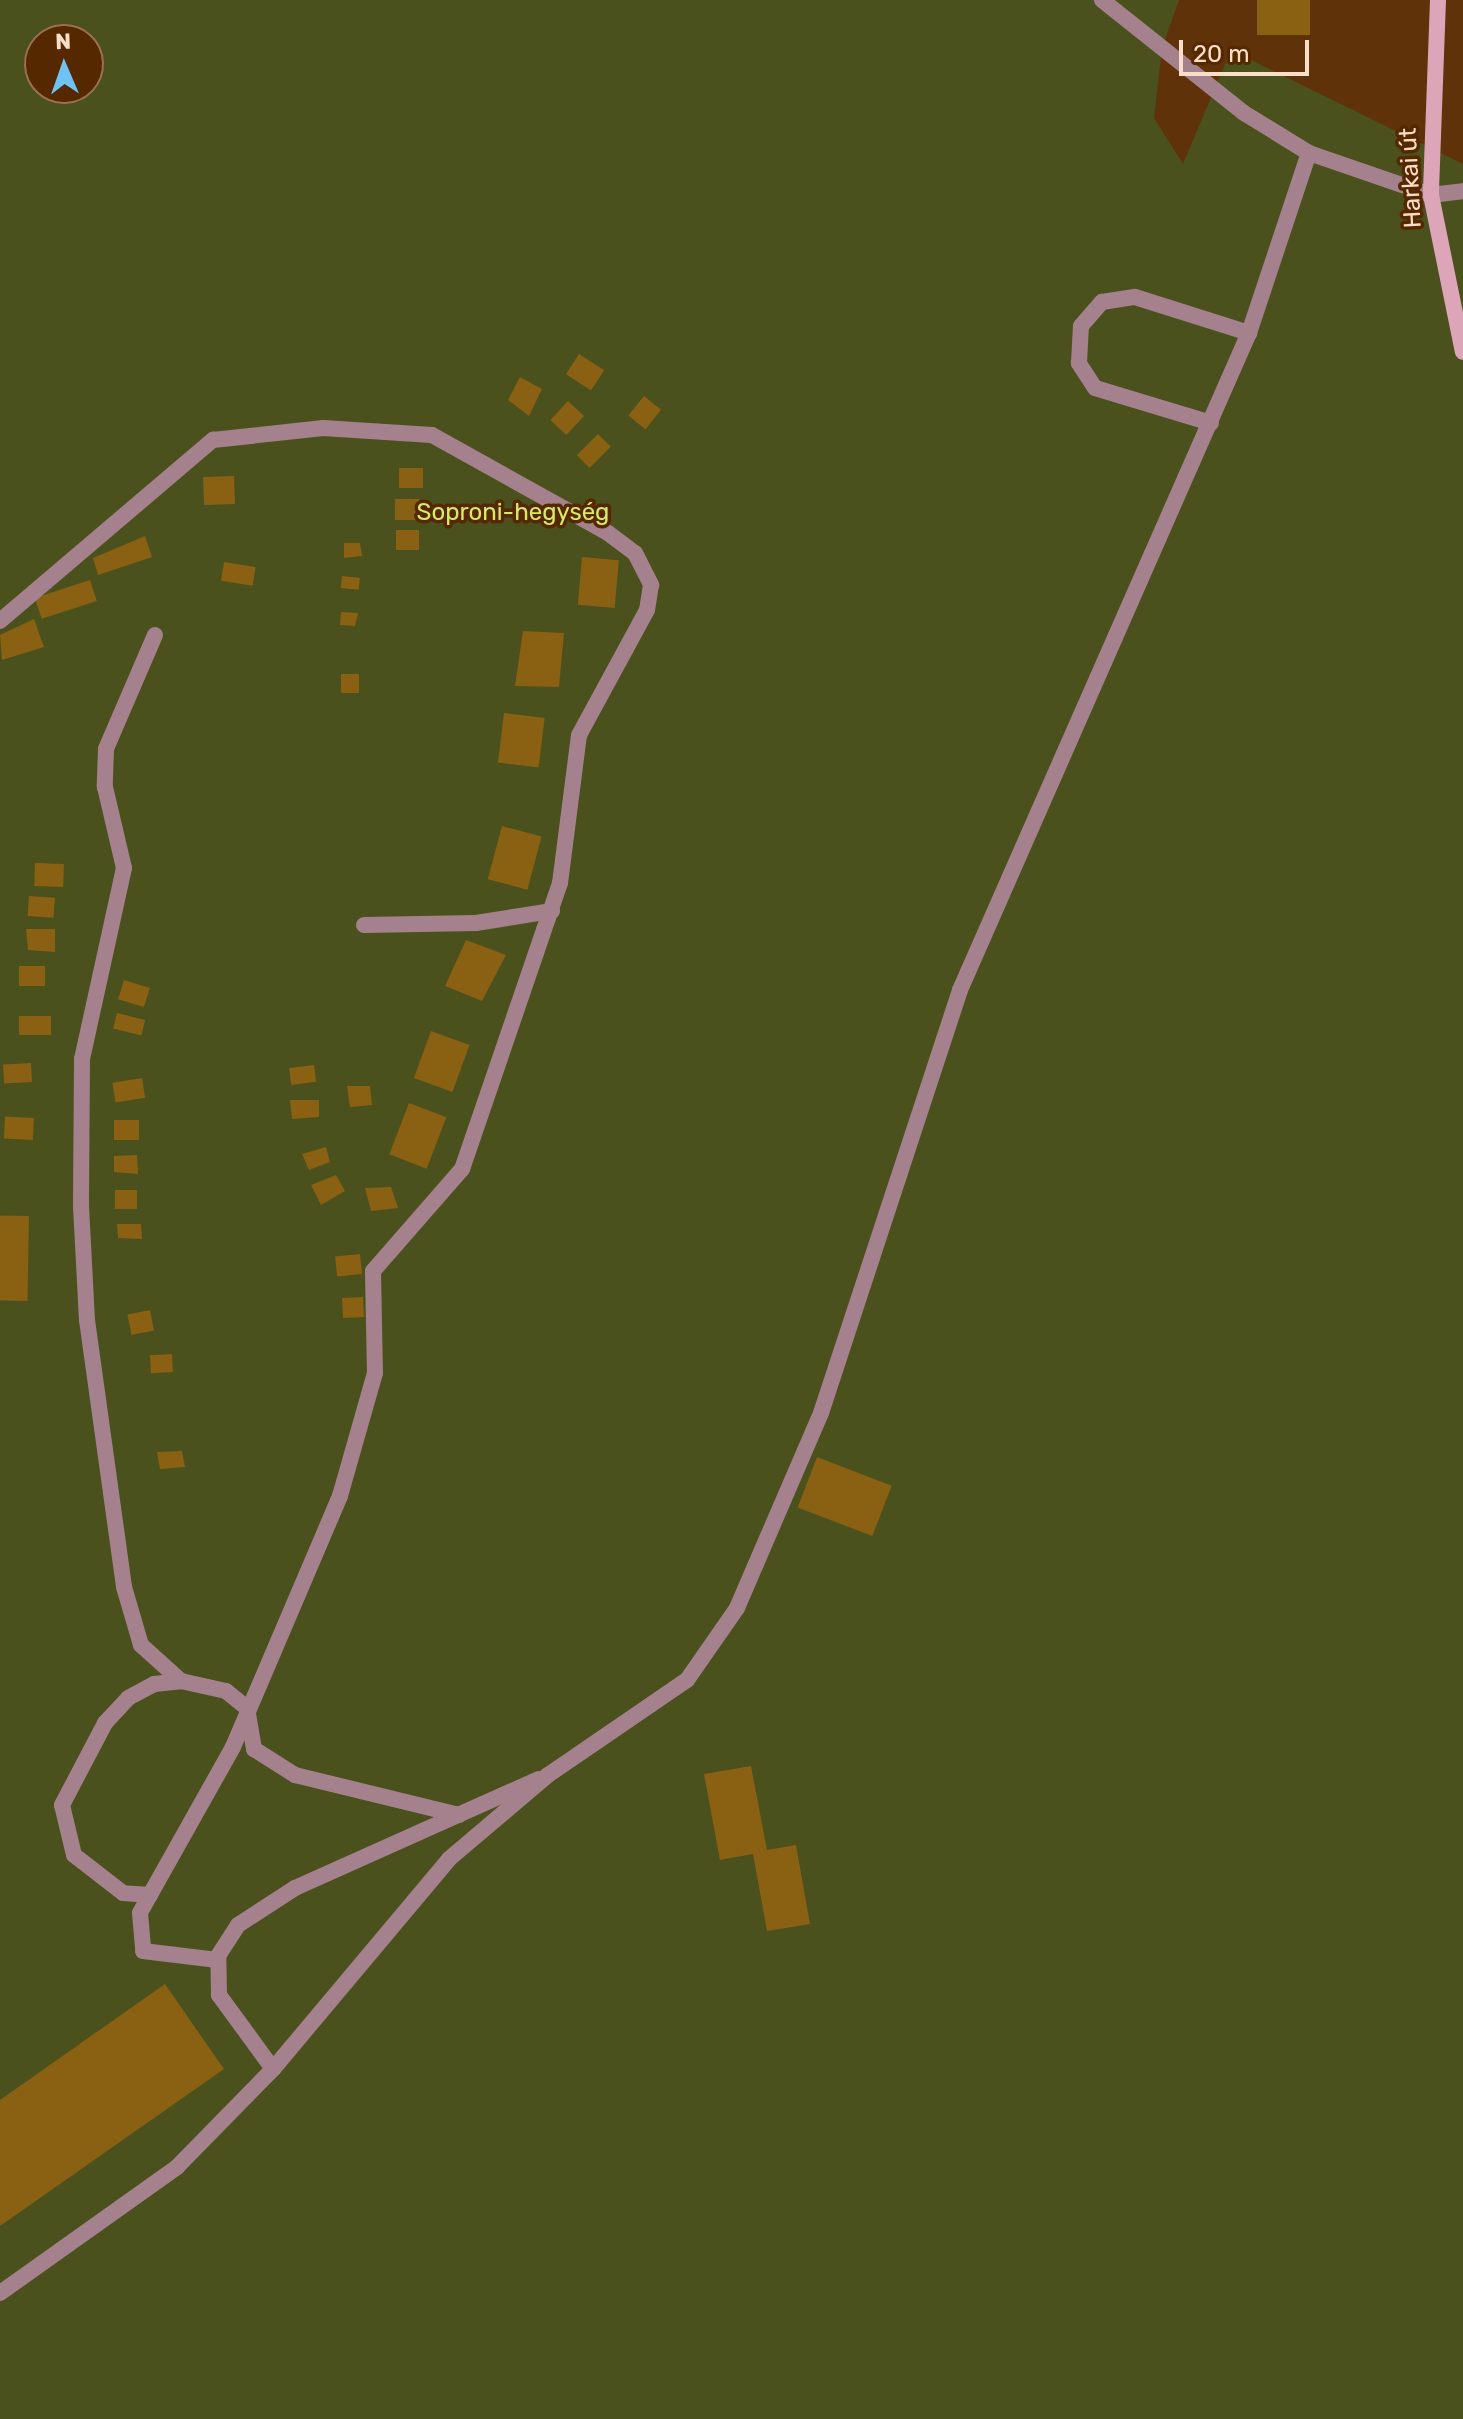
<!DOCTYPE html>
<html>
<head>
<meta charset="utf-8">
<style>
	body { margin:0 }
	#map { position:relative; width:1463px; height:2419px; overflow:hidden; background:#603209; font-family:Rubik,sans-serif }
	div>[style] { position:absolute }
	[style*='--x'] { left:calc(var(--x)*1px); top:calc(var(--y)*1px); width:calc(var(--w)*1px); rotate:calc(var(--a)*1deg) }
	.green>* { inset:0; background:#4a511d }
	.building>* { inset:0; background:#8a6013; transform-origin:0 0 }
	.lane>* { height:16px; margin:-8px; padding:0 8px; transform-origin:8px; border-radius:8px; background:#a5818d }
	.street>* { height:16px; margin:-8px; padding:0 8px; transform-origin:8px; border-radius:8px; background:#a5818d }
	.secondary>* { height:16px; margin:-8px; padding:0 8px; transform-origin:8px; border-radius:8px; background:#dda5b8 }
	span { translate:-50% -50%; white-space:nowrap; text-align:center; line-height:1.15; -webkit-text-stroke:7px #552800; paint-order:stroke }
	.street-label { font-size:24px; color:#fbdeca }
	.park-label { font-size:24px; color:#d7ea67 }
	.north { position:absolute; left:24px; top:24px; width:80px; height:80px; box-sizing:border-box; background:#552800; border:2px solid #977151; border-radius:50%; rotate:358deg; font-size:22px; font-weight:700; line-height:32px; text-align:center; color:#fbdeca }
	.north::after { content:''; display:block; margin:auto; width:28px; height:36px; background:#6fc2f4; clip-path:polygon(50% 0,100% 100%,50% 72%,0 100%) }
	.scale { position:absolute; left:1179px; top:40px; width:130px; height:36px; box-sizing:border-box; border:4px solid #fbdeca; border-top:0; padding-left:10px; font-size:24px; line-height:28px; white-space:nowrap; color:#fbdeca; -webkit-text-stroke:6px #552800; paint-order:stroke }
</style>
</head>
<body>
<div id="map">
	<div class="green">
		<i style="clip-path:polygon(evenodd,0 0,1179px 0,1162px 48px,1154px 118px,1183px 164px,1231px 50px,1463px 164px,1463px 2419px,0 2419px,0 0,40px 40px,88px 40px,88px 88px,40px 88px,40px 40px)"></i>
	</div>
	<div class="building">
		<i style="left:1257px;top:0;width:53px;height:35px"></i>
		<i style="left:579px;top:354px;width:30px;height:24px;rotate:33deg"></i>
		<i style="clip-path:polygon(520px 377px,542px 389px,529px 416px,508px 400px)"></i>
		<i style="left:644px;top:396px;width:22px;height:25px;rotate:39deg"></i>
		<i style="left:568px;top:401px;width:22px;height:26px;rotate:43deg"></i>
		<i style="left:598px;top:434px;width:18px;height:30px;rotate:45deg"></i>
		<i style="left:423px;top:468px;width:20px;height:24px;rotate:90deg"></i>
		<i style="left:234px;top:476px;width:28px;height:31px;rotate:88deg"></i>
		<i style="left:395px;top:499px;width:24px;height:21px"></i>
		<i style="left:396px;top:530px;width:23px;height:20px"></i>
		<i style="clip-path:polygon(145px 536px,152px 557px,98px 575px,93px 558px)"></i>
		<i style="clip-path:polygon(344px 543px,360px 543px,362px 556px,344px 558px)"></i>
		<i style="left:582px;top:557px;width:37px;height:48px;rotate:5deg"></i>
		<i style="left:224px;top:562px;width:32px;height:19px;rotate:9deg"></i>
		<i style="left:342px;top:576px;width:18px;height:12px;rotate:6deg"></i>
		<i style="left:90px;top:580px;width:22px;height:58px;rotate:72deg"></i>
		<i style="clip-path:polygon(341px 612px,358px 613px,355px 626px,340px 625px)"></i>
		<i style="clip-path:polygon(34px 619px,44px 647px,2px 660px,0 635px)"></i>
		<i style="clip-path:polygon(523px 631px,564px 633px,559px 687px,515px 686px)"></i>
		<i style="left:359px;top:674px;width:19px;height:18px;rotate:90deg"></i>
		<i style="left:504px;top:713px;width:41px;height:50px;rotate:7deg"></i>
		<i style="left:502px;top:826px;width:41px;height:55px;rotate:15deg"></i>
		<i style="left:35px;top:863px;width:29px;height:23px;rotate:2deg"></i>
		<i style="left:29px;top:896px;width:26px;height:20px;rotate:4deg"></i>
		<i style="clip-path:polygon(26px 929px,55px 929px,55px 952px,28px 950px)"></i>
		<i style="clip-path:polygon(466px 940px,506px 955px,482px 1001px,445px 986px)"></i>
		<i style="left:19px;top:966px;width:26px;height:20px"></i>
		<i style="left:124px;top:980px;width:27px;height:20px;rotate:17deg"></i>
		<i style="left:117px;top:1013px;width:29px;height:16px;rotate:14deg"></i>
		<i style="left:51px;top:1016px;width:19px;height:32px;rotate:90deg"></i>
		<i style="left:431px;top:1031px;width:41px;height:50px;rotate:20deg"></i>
		<i style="left:31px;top:1063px;width:19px;height:28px;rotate:87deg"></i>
		<i style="left:314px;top:1065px;width:17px;height:25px;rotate:83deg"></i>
		<i style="left:142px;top:1078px;width:20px;height:30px;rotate:81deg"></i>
		<i style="clip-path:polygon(347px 1086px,370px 1086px,372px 1105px,350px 1107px)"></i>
		<i style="clip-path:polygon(290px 1100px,319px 1100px,319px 1117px,292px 1119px)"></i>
		<i style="left:409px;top:1103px;width:40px;height:55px;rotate:21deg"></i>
		<i style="left:34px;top:1118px;width:22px;height:29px;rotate:93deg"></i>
		<i style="left:114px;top:1120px;width:25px;height:20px"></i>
		<i style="clip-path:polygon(326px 1147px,330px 1162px,309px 1170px,302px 1154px)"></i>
		<i style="clip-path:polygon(137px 1155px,138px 1174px,114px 1172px,114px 1156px)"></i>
		<i style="clip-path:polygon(336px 1175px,345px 1191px,321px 1205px,311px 1185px)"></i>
		<i style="clip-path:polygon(391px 1187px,398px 1208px,371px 1211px,365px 1188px)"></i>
		<i style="left:115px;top:1190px;width:22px;height:19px"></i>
		<i style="left:29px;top:1216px;width:85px;height:29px;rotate:91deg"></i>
		<i style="clip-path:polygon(117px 1224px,141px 1224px,142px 1239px,118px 1238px)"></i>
		<i style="left:360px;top:1254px;width:20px;height:25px;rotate:84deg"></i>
		<i style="left:363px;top:1297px;width:20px;height:21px;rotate:87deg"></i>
		<i style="left:150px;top:1310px;width:21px;height:23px;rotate:79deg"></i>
		<i style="left:172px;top:1354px;width:18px;height:22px;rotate:87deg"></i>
		<i style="clip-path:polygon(182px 1451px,185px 1467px,160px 1469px,157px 1452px)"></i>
		<i style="left:817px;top:1457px;width:80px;height:54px;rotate:21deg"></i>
		<i style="clip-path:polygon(751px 1766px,767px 1850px,796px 1845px,810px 1924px,767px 1931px,753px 1854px,720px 1860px,704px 1774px)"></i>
		<i style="clip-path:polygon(165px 1984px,224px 2069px,0 2226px,0 2100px)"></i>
	</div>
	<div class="lane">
		<i style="--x:1211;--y:423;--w:121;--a:-163.2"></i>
		<i style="--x:1095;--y:388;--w:30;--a:-123"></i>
		<i style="--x:1079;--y:363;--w:37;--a:-87"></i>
		<i style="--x:1081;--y:326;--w:32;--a:-49"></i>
		<i style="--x:1102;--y:302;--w:33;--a:-9"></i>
		<i style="--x:1135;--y:297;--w:120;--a:17.5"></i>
		<i style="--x:0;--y:621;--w:280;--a:-40.4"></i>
		<i style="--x:213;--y:440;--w:111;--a:-6.2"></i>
		<i style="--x:323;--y:428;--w:109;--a:3.7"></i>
		<i style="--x:432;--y:435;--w:201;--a:29.1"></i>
		<i style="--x:608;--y:533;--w:34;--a:37"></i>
		<i style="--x:635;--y:553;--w:36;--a:63"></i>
		<i style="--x:651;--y:585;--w:25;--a:99"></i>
		<i style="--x:647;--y:610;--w:142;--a:118.5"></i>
		<i style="--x:579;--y:735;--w:149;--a:97.3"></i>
		<i style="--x:560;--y:883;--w:302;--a:108.9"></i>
		<i style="--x:462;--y:1169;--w:135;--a:131.1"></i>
		<i style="--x:373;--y:1271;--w:102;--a:88.9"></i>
		<i style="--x:375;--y:1373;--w:128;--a:105.9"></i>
		<i style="--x:340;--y:1496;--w:273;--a:113.1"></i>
		<i style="--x:233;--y:1747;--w:190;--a:119.3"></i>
		<i style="--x:140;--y:1913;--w:38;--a:85"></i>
		<i style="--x:143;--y:1951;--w:75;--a:6.9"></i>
		<i style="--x:155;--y:635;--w:124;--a:113.3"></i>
		<i style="--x:106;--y:749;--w:38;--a:92"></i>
		<i style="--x:105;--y:787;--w:83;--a:76.8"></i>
		<i style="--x:124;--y:868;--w:196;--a:102.4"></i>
		<i style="--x:82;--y:1059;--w:147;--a:90.4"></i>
		<i style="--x:81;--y:1206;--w:114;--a:87"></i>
		<i style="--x:87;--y:1320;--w:270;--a:82.1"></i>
		<i style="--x:124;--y:1587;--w:60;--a:73.7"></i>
		<i style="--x:141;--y:1645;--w:54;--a:42"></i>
		<i style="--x:364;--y:925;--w:112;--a:-1"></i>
		<i style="--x:476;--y:923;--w:77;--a:-9"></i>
		<i style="--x:150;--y:1895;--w:27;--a:-176"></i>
		<i style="--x:123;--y:1893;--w:62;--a:-142.2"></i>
		<i style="--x:74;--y:1855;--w:51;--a:-103.5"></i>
		<i style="--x:62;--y:1805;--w:93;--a:-62.3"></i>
		<i style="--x:105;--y:1723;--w:34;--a:-47"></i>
		<i style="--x:128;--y:1698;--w:30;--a:-28"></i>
		<i style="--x:154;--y:1684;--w:27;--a:-6"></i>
		<i style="--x:181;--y:1681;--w:46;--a:12.5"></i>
		<i style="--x:226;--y:1691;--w:27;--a:39"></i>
		<i style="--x:247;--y:1708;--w:42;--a:80.3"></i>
		<i style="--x:254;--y:1749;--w:49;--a:32.4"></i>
		<i style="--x:295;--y:1775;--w:169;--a:13.7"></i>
		<i style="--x:273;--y:2069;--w:92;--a:-126.1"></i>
		<i style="--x:219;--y:1995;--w:39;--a:-91"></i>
		<i style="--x:218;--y:1956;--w:37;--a:-57"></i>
		<i style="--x:238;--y:1925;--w:68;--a:-33"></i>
		<i style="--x:295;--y:1888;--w:267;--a:-24.1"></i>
	</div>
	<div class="street">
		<i style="--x:1102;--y:0;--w:181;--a:38.5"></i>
		<i style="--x:1244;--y:113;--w:76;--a:31.6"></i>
		<i style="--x:1309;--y:153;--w:129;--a:19"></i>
		<i style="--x:1431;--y:195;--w:32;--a:-7"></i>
		<i style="--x:0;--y:2293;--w:217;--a:-35.4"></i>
		<i style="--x:177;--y:2167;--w:137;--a:-45.6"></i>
		<i style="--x:273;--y:2069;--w:274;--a:-50"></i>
		<i style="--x:449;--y:1859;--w:130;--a:-40.3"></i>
		<i style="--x:548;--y:1775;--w:168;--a:-34.4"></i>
		<i style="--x:687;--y:1680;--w:88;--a:-55.2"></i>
		<i style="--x:737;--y:1608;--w:212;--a:-66.7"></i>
		<i style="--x:821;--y:1413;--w:445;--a:-71.8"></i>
		<i style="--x:960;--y:990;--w:718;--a:-66.26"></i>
		<i style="--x:1249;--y:333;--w:190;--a:-71.6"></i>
	</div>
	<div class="secondary">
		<i style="--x:1438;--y:0;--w:195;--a:92.1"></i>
		<i style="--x:1431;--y:195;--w:160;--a:78.5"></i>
	</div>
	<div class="street-label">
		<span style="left:1411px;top:178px;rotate:-93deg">Harkai út</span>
	</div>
	<div class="park-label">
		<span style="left:513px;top:513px">Soproni-hegység</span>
	</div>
	<div class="north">N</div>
	<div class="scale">20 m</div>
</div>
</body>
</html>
